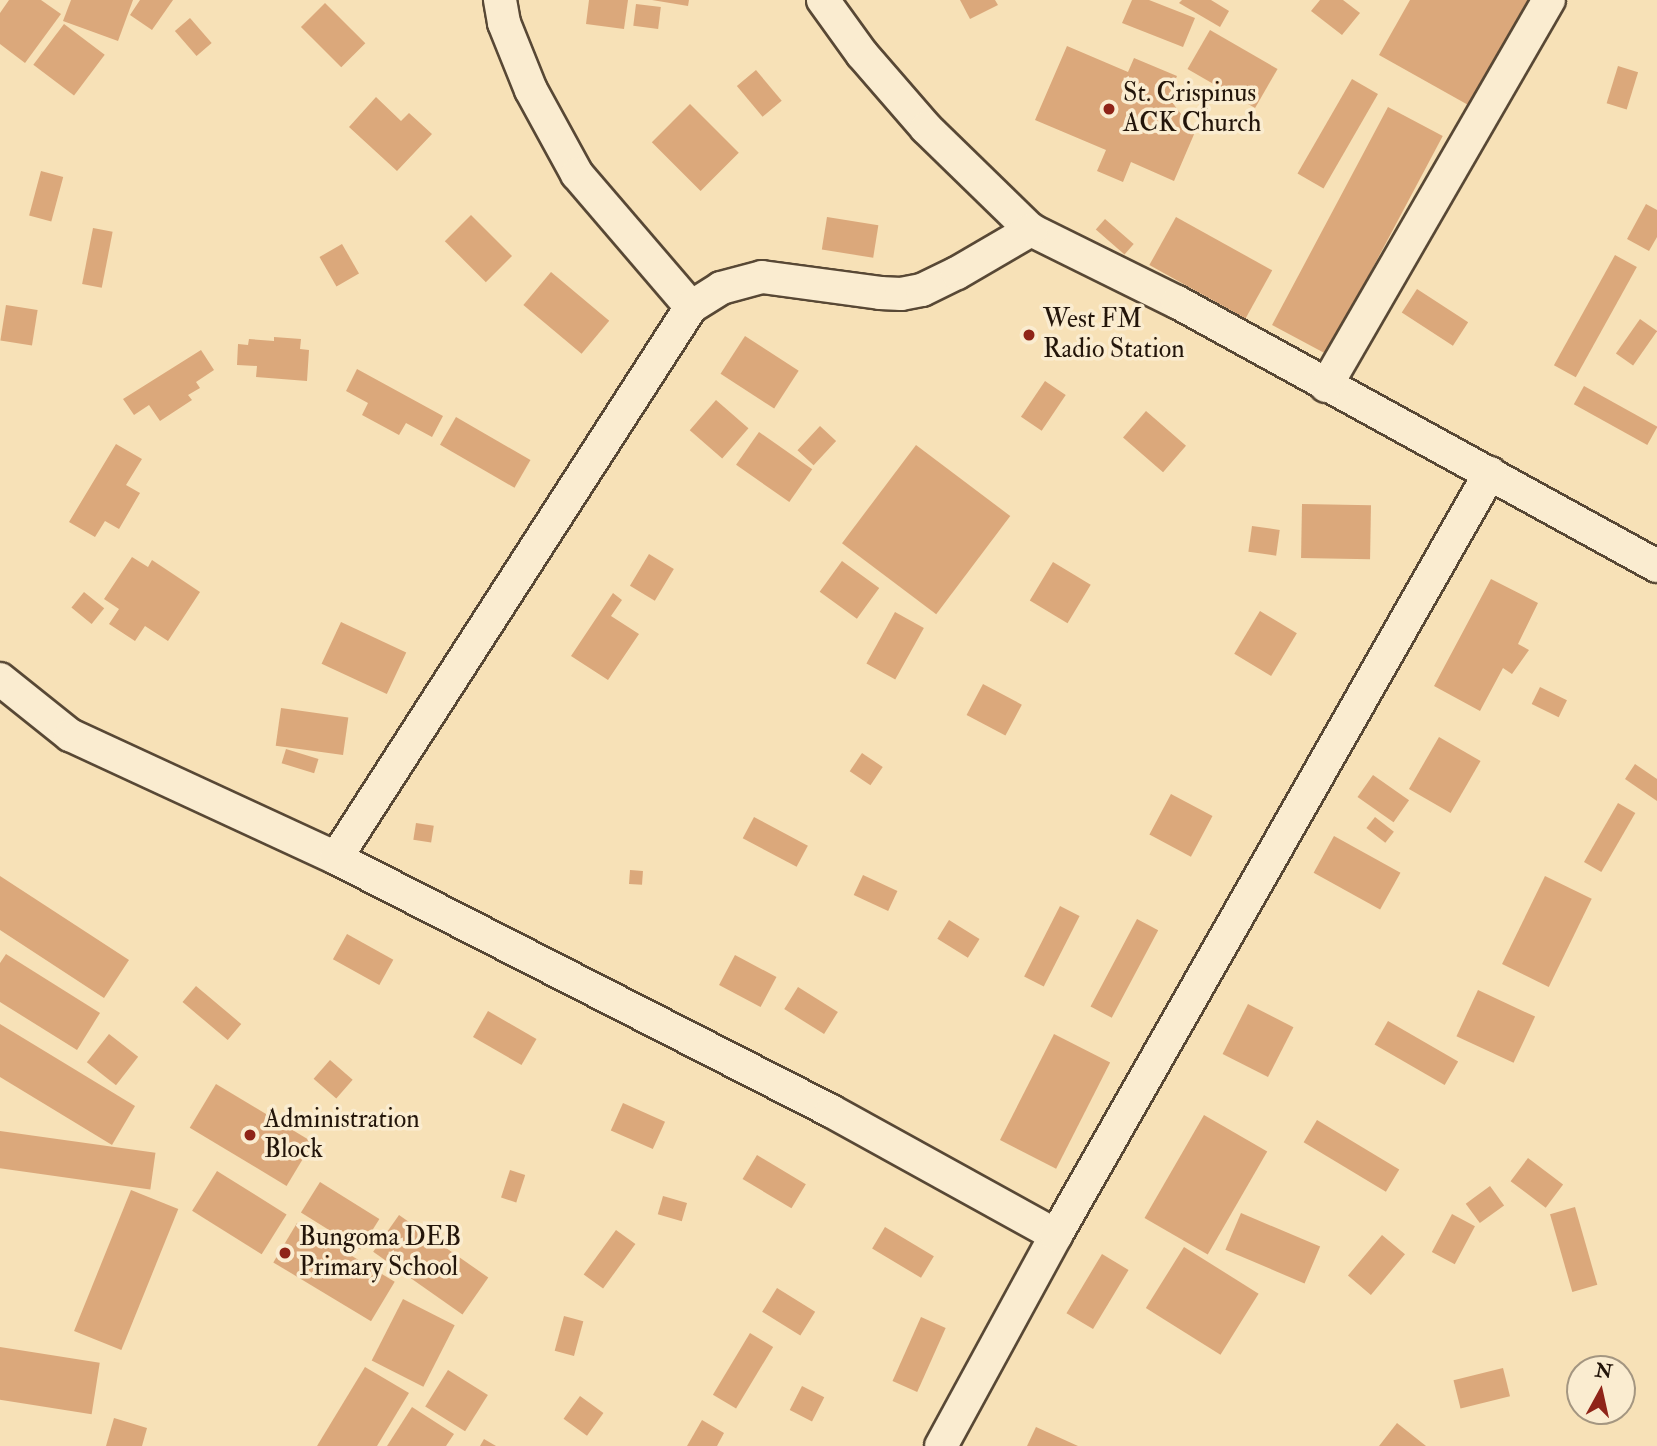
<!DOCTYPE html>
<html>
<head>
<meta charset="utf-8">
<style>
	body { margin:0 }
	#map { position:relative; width:1657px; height:1446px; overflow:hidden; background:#f7e1b7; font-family:"IM FELL Double Pica",serif }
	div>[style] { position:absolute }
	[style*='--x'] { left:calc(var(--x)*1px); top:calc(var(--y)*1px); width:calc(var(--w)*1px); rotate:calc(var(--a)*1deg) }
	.building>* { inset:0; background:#dba87b; transform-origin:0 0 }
	.roads { filter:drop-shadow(2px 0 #584835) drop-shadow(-2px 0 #584835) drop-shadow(0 2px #584835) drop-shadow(0 -2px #584835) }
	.street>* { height:32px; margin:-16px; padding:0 16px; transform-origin:16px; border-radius:16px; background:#faecd0 }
	.dots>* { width:19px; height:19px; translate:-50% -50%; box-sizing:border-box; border:4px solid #faecd0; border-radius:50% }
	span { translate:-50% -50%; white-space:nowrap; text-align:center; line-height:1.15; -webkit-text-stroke:7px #faecd0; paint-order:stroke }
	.poi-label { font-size:26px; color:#23150a }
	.left { translate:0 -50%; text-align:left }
	.north { position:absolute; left:1566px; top:1355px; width:70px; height:70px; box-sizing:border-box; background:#faecd0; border:2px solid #a49681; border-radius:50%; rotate:8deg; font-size:19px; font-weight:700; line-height:28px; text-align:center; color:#23150a }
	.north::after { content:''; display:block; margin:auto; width:24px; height:32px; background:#8f2418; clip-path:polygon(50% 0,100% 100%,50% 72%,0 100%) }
</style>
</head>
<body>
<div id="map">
	<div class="building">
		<i style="clip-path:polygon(9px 0,41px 0,61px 14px,25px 63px,0 44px,0 13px)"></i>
		<i style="clip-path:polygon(71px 0,133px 0,118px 41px,63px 21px)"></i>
		<i style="clip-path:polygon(140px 0,173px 0,152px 30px,130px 15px)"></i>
		<i style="clip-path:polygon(589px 0,628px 0,624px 29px,586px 24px)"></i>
		<i style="clip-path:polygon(652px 0,689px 0,688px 6px)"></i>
		<i style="clip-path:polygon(960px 0,995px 0,998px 5px,970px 19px)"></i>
		<i style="clip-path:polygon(1132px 0,1149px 0,1195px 18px,1183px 47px,1122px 23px)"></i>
		<i style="clip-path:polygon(1182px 0,1211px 0,1229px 11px,1220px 27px,1179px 3px)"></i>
		<i style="clip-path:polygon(1320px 0,1343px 0,1360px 13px,1342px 35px,1311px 11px)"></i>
		<i style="clip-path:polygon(1410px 0,1531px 0,1470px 106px,1379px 55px)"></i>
		<i style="left:325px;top:3px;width:57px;height:34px;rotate:45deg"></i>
		<i style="left:636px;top:4px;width:25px;height:22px;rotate:7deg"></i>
		<i style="left:190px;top:18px;width:33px;height:20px;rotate:49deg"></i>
		<i style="left:64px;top:24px;width:51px;height:51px;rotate:37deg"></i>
		<i style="left:1210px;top:30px;width:78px;height:45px;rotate:30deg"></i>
		<i style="clip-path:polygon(1067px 46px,1128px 72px,1134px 58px,1177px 76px,1168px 97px,1195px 132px,1174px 181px,1131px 162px,1123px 182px,1097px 171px,1106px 150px,1035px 120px)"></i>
		<i style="left:1618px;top:66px;width:21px;height:39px;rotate:17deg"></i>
		<i style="left:756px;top:70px;width:40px;height:25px;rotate:50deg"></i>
		<i style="left:1352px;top:79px;width:30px;height:109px;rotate:30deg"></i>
		<i style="clip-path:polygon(376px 97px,401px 121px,409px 113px,432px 134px,397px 171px,349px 127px)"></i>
		<i style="left:690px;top:104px;width:69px;height:54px;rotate:45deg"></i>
		<i style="left:1388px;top:107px;width:62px;height:247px;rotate:28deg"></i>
		<i style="left:41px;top:171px;width:23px;height:46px;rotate:15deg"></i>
		<i style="clip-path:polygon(1646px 204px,1657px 210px,1657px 237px,1649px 251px,1627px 239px)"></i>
		<i style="left:471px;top:215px;width:58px;height:37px;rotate:45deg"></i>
		<i style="left:827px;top:217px;width:52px;height:33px;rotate:9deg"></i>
		<i style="left:1176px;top:217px;width:110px;height:55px;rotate:29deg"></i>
		<i style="left:1105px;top:219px;width:38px;height:14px;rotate:41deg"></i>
		<i style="left:93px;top:228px;width:20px;height:57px;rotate:11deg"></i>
		<i style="left:342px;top:244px;width:34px;height:26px;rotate:60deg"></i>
		<i style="left:1615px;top:255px;width:25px;height:126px;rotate:29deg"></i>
		<i style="left:551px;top:272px;width:76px;height:43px;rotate:40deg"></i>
		<i style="left:1417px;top:289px;width:61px;height:28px;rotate:33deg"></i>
		<i style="left:6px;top:305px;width:32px;height:36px;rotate:9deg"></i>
		<i style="left:1640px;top:319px;width:21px;height:42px;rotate:35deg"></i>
		<i style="left:745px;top:336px;width:64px;height:45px;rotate:33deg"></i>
		<i style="clip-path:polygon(274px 337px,301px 339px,300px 349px,309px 350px,307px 381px,256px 377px,257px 366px,237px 365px,238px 344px,248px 345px,249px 339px,274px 341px)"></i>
		<i style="clip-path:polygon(201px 350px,214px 370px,196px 382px,200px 388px,188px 395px,192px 400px,160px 421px,149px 405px,134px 415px,123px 399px)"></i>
		<i style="clip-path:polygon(357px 369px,443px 416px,432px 437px,406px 423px,399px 435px,362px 415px,368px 403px,346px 391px)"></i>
		<i style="left:1045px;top:381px;width:25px;height:43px;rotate:34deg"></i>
		<i style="left:1584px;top:386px;width:84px;height:21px;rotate:29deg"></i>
		<i style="left:716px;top:400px;width:43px;height:40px;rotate:41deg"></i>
		<i style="left:1146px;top:411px;width:53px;height:35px;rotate:41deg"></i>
		<i style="left:456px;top:417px;width:86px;height:32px;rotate:30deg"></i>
		<i style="left:820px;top:426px;width:22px;height:33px;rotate:43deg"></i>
		<i style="left:759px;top:432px;width:65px;height:40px;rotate:35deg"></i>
		<i style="clip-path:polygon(116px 444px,142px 459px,126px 485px,140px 493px,119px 529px,105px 521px,95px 537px,69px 522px)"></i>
		<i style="left:916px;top:445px;width:118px;height:123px;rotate:37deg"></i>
		<i style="left:1302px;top:504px;width:69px;height:54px;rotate:1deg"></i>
		<i style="left:1252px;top:526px;width:28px;height:26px;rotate:8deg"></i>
		<i style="left:649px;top:554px;width:29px;height:37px;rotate:31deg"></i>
		<i style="clip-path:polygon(132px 557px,148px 567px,152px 560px,200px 592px,168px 641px,145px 626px,135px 641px,109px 624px,119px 609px,104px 599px)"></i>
		<i style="left:842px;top:561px;width:46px;height:38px;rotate:36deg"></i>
		<i style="left:1053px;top:562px;width:44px;height:45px;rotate:31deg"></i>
		<i style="clip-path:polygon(1491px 579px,1538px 603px,1518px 644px,1529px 650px,1512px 674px,1503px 668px,1480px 711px,1434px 686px)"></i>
		<i style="left:84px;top:592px;width:26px;height:20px;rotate:39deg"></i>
		<i style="clip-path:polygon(613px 593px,622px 600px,611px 616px,639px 634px,608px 680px,571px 656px)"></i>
		<i style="left:1260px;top:611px;width:43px;height:50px;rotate:31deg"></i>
		<i style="left:895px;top:612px;width:33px;height:59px;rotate:29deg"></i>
		<i style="left:341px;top:622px;width:72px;height:46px;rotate:25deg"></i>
		<i style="left:983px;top:684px;width:44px;height:35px;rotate:28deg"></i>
		<i style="left:1540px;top:687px;width:30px;height:19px;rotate:26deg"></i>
		<i style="left:281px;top:708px;width:68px;height:38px;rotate:8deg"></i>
		<i style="left:1439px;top:737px;width:48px;height:60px;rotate:30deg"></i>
		<i style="left:286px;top:749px;width:34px;height:15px;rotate:17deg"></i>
		<i style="left:862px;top:753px;width:25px;height:22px;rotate:34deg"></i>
		<i style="clip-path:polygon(1635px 764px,1657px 779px,1657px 801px,1625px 779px)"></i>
		<i style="left:1373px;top:775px;width:44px;height:27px;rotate:35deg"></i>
		<i style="left:1171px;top:794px;width:47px;height:46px;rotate:28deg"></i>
		<i style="left:1618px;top:803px;width:20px;height:68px;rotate:30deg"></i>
		<i style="left:754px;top:817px;width:61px;height:24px;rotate:28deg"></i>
		<i style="left:1375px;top:817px;width:24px;height:14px;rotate:38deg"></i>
		<i style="left:416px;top:823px;width:18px;height:17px;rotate:9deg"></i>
		<i style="left:1334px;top:836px;width:76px;height:42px;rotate:29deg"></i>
		<i style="left:630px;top:870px;width:13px;height:14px;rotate:4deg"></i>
		<i style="left:863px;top:875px;width:38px;height:22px;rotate:25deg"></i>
		<i style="clip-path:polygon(0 876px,129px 960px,104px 998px,0 930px)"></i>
		<i style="left:1545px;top:876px;width:52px;height:98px;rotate:26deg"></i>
		<i style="left:1060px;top:906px;width:22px;height:79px;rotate:27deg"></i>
		<i style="left:1137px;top:919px;width:24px;height:99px;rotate:28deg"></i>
		<i style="left:949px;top:920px;width:36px;height:22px;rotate:32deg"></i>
		<i style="left:347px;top:934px;width:53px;height:29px;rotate:29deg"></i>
		<i style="clip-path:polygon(6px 954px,100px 1013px,77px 1050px,0 1002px,0 963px)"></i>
		<i style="left:735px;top:955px;width:47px;height:34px;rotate:28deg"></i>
		<i style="left:196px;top:986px;width:59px;height:21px;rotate:40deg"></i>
		<i style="left:798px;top:987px;width:47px;height:26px;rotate:32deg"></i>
		<i style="left:1478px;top:990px;width:63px;height:51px;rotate:25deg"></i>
		<i style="left:1248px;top:1004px;width:51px;height:56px;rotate:27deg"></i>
		<i style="left:488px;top:1011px;width:56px;height:30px;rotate:30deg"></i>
		<i style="left:1388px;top:1021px;width:81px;height:27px;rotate:30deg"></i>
		<i style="clip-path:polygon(0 1024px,135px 1106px,112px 1145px,0 1077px)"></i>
		<i style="left:109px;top:1034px;width:37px;height:36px;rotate:38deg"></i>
		<i style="left:1054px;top:1034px;width:63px;height:119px;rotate:27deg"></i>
		<i style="left:330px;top:1060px;width:30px;height:25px;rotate:41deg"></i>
		<i style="left:216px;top:1084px;width:113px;height:51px;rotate:31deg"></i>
		<i style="left:623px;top:1103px;width:46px;height:30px;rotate:24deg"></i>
		<i style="left:1204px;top:1115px;width:73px;height:119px;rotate:30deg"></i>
		<i style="left:1317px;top:1120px;width:96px;height:26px;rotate:31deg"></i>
		<i style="left:0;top:1131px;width:157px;height:37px;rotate:8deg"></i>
		<i style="left:757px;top:1155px;width:57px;height:28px;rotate:31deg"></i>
		<i style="left:1528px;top:1158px;width:44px;height:29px;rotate:37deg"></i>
		<i style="left:510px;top:1170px;width:16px;height:29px;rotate:18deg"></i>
		<i style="left:217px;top:1171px;width:82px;height:47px;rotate:32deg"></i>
		<i style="left:320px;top:1182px;width:70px;height:36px;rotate:32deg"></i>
		<i style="left:1490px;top:1186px;width:24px;height:30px;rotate:54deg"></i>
		<i style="left:131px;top:1190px;width:51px;height:152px;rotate:22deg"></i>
		<i style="left:663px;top:1196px;width:25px;height:19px;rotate:16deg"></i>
		<i style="left:1575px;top:1207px;width:81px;height:26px;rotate:74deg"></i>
		<i style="left:1241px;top:1213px;width:86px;height:40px;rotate:23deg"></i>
		<i style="left:1452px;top:1214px;width:26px;height:43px;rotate:28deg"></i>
		<i style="left:399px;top:1215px;width:109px;height:45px;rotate:35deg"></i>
		<i style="left:297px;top:1223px;width:114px;height:46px;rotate:31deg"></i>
		<i style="left:885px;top:1227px;width:57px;height:25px;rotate:31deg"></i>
		<i style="left:616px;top:1230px;width:24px;height:55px;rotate:36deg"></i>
		<i style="left:1382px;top:1235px;width:30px;height:53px;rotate:40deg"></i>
		<i style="left:1184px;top:1247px;width:88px;height:72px;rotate:32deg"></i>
		<i style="left:1102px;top:1254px;width:31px;height:69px;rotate:31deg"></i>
		<i style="left:777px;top:1288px;width:45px;height:28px;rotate:32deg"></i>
		<i style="left:403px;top:1299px;width:58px;height:69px;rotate:27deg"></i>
		<i style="left:564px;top:1316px;width:20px;height:36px;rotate:15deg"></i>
		<i style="left:921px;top:1317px;width:27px;height:70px;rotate:24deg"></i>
		<i style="left:750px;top:1333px;width:27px;height:72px;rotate:31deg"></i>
		<i style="left:0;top:1347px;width:101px;height:52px;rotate:9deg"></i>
		<i style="clip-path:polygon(365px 1367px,409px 1393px,377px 1446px,317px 1446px)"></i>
		<i style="left:1503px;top:1368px;width:29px;height:51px;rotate:76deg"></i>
		<i style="left:448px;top:1370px;width:47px;height:43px;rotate:32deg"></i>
		<i style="left:802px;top:1386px;width:25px;height:27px;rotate:27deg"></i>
		<i style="left:580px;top:1396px;width:29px;height:28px;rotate:36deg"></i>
		<i style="clip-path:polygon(412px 1407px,454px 1434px,446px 1446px,387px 1446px)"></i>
		<i style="clip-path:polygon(114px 1418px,147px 1428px,142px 1446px,106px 1446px)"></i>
		<i style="clip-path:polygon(702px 1420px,724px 1433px,717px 1446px,687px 1446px)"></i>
		<i style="clip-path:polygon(1397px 1423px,1426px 1446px,1379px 1446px)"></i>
		<i style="clip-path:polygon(1036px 1427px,1078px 1446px,1027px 1446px)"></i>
		<i style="clip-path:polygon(484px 1439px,496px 1446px,480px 1446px)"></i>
	</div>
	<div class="roads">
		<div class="street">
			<i style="--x:500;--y:0;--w:23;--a:80"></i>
			<i style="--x:504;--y:23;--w:72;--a:68.1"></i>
			<i style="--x:531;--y:90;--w:96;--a:61.3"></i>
			<i style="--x:577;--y:174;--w:175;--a:49.4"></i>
			<i style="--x:823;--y:0;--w:67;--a:54.2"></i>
			<i style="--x:862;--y:54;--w:98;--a:49.1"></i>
			<i style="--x:926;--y:128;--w:146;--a:44.2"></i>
			<i style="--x:1031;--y:230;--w:163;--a:26.3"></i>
			<i style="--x:1177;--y:302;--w:548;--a:28.81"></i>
			<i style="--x:1326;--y:386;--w:446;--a:-60"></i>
			<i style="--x:0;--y:679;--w:90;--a:38.7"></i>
			<i style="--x:70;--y:735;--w:293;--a:24.8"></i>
			<i style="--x:336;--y:858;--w:556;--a:27.07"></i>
			<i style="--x:831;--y:1111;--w:257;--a:28.9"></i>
			<i style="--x:336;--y:858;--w:655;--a:-57.21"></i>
			<i style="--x:691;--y:307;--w:36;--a:-32"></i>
			<i style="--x:721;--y:288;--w:42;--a:-15"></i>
			<i style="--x:762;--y:277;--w:119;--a:7.7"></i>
			<i style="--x:880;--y:293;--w:21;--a:3"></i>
			<i style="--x:901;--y:294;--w:21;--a:-11"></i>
			<i style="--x:922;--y:290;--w:39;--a:-26"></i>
			<i style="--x:957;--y:273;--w:86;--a:-30.2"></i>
			<i style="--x:941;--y:1446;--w:240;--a:-61.4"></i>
			<i style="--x:1056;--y:1235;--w:877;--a:-60.34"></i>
		</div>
	</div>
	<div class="dots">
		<i style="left:1109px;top:109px;background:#8f2418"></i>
		<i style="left:1029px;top:335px;background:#8f2418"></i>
		<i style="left:250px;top:1135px;background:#8f2418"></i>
		<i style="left:285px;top:1253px;background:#8f2418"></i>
	</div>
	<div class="poi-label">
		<span class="left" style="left:1123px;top:109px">St. Crispinus<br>ACK Church</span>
		<span class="left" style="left:1043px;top:335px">West FM<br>Radio Station</span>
		<span class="left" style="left:264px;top:1135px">Administration<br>Block</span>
		<span class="left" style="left:299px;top:1253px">Bungoma DEB<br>Primary School</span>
	</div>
	<div class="north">N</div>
</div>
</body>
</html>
